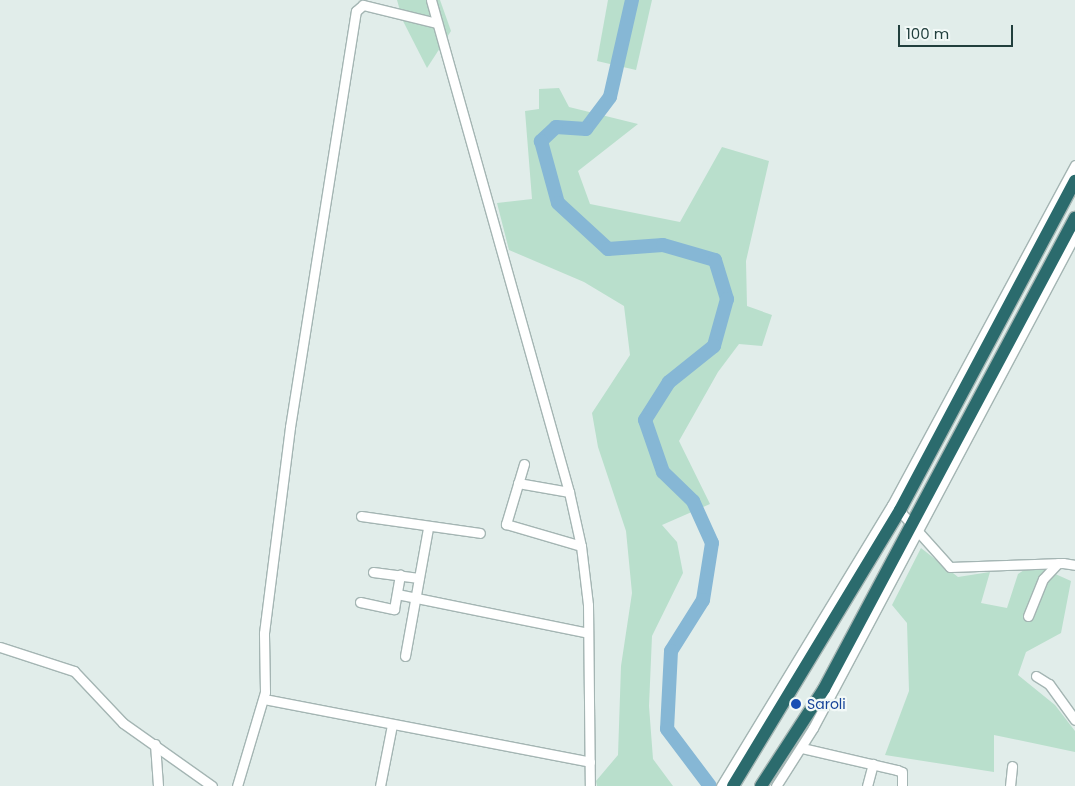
<!DOCTYPE html>
<html>
<head>
<meta charset="utf-8">
<style>
	body { margin:0 }
	#map { position:relative; width:1075px; height:786px; overflow:hidden; background:#e1edea; font-family:Poppins,sans-serif }
	div>[style] { position:absolute }
	[style*='--x'] { left:calc(var(--x)*1px); top:calc(var(--y)*1px); width:calc(var(--w)*1px); rotate:calc(var(--a)*1deg) }
	.green>* { inset:0; background:#b9dfcc }
	.river>* { height:14px; margin:-7px; padding:0 7px; transform-origin:7px; border-radius:7px; background:#86b7d5 }
	.roads { filter:drop-shadow(1px 0 #a4b5b3) drop-shadow(-1px 0 #a4b5b3) drop-shadow(0 1px #a4b5b3) drop-shadow(0 -1px #a4b5b3) }
	.minor>* { height:9px; margin:-4.5px; padding:0 4.5px; transform-origin:4.5px; border-radius:4.5px; background:#fff }
	.highway>* { height:12px; margin:-6px; padding:0 6px; transform-origin:6px; border-radius:6px; background:#2b6b6d }
	.dots>* { width:14px; height:14px; translate:-50% -50%; box-sizing:border-box; border:2px solid #f2f9f7; border-radius:50% }
	span { translate:-50% -50%; white-space:nowrap; text-align:center; line-height:1.15; -webkit-text-stroke:4.5px #f2f9f7; paint-order:stroke }
	.transit-label { font-size:14px; color:#164399 }
	.left { translate:0 -50%; text-align:left }
	.scale { position:absolute; left:898px; top:25px; width:115px; height:22px; box-sizing:border-box; border:2px solid #213f3d; border-top:0; padding-left:6px; font-size:15px; line-height:18px; white-space:nowrap; color:#213f3d; -webkit-text-stroke:4px #f2f9f7; paint-order:stroke }
</style>
</head>
<body>
<div id="map">
	<div class="green">
		<i style="clip-path:polygon(397px 0,440px 0,451px 31px,427px 68px,403px 21px)"></i>
		<i style="clip-path:polygon(608px 0,652px 0,636px 70px,597px 61px)"></i>
		<i style="clip-path:polygon(559px 88px,569px 107px,638px 124px,578px 171px,590px 204px,680px 222px,722px 147px,769px 161px,746px 261px,747px 306px,772px 315px,762px 346px,739px 344px,718px 372px,679px 441px,710px 504px,662px 525px,677px 542px,683px 573px,652px 636px,649px 706px,653px 759px,673px 786px,597px 786px,596px 781px,618px 755px,621px 666px,632px 593px,626px 531px,598px 447px,592px 413px,630px 355px,624px 306px,584px 282px,509px 250px,497px 203px,532px 199px,525px 111px,539px 109px,539px 89px)"></i>
		<i style="clip-path:polygon(921px 548px,958px 577px,990px 572px,981px 603px,1007px 608px,1018px 574px,1033px 564px,1071px 581px,1061px 633px,1026px 652px,1018px 675px,1055px 705px,1075px 731px,1075px 752px,994px 735px,994px 772px,885px 755px,909px 691px,907px 623px,892px 605px)"></i>
	</div>
	<div class="river">
		<i style="--x:632;--y:0;--w:99;--a:102.8"></i>
		<i style="--x:610;--y:97;--w:40;--a:127"></i>
		<i style="--x:586;--y:129;--w:30;--a:-176"></i>
		<i style="--x:556;--y:127;--w:21;--a:137"></i>
		<i style="--x:541;--y:141;--w:64;--a:74.7"></i>
		<i style="--x:558;--y:203;--w:68;--a:42.6"></i>
		<i style="--x:608;--y:249;--w:55;--a:-4.2"></i>
		<i style="--x:663;--y:245;--w:54;--a:16.1"></i>
		<i style="--x:715;--y:260;--w:41;--a:72.9"></i>
		<i style="--x:727;--y:299;--w:49;--a:105.5"></i>
		<i style="--x:714;--y:346;--w:58;--a:141.3"></i>
		<i style="--x:669;--y:382;--w:45;--a:122.3"></i>
		<i style="--x:645;--y:420;--w:55;--a:70.9"></i>
		<i style="--x:663;--y:472;--w:42;--a:44"></i>
		<i style="--x:693;--y:501;--w:46;--a:65.7"></i>
		<i style="--x:712;--y:543;--w:58;--a:99"></i>
		<i style="--x:703;--y:600;--w:60;--a:122.1"></i>
		<i style="--x:671;--y:651;--w:78;--a:92.9"></i>
		<i style="--x:667;--y:729;--w:71;--a:53"></i>
	</div>
	<div class="roads">
		<div class="minor">
			<i style="--x:431;--y:0;--w:511;--a:74.33"></i>
			<i style="--x:569;--y:492;--w:55;--a:77.5"></i>
			<i style="--x:581;--y:546;--w:59;--a:83.2"></i>
			<i style="--x:588;--y:605;--w:181;--a:89.4"></i>
			<i style="--x:524;--y:464;--w:63;--a:106.7"></i>
			<i style="--x:506;--y:524;--w:78;--a:16.3"></i>
			<i style="--x:518;--y:483;--w:52;--a:10"></i>
			<i style="--x:897;--y:508;--w:79;--a:48.1"></i>
			<i style="--x:950;--y:567;--w:113;--a:-2"></i>
			<i style="--x:1063;--y:563;--w:12;--a:9"></i>
			<i style="--x:361;--y:516;--w:120;--a:8.1"></i>
			<i style="--x:373;--y:572;--w:46;--a:7.4"></i>
			<i style="--x:397;--y:594;--w:195;--a:11.5"></i>
			<i style="--x:360;--y:602;--w:35;--a:12"></i>
			<i style="--x:394;--y:609;--w:35;--a:-80"></i>
			<i style="--x:1028;--y:616;--w:40;--a:-68"></i>
			<i style="--x:1043;--y:579;--w:22;--a:-47"></i>
			<i style="--x:0;--y:647;--w:78;--a:18"></i>
			<i style="--x:74;--y:671;--w:71;--a:46.7"></i>
			<i style="--x:123;--y:723;--w:109;--a:35.3"></i>
			<i style="--x:405;--y:656;--w:130;--a:-79.8"></i>
			<i style="--x:1036;--y:676;--w:15;--a:32"></i>
			<i style="--x:1049;--y:684;--w:44;--a:54.2"></i>
			<i style="--x:264;--y:699;--w:332;--a:10.9"></i>
			<i style="--x:155;--y:744;--w:42;--a:85.9"></i>
			<i style="--x:802;--y:748;--w:98;--a:13"></i>
			<i style="--x:897;--y:770;--w:5;--a:22"></i>
			<i style="--x:902;--y:772;--w:14;--a:90"></i>
			<i style="--x:237;--y:786;--w:98;--a:-73.4"></i>
			<i style="--x:265;--y:692;--w:59;--a:-91"></i>
			<i style="--x:264;--y:633;--w:208;--a:-82.8"></i>
			<i style="--x:290;--y:427;--w:421;--a:-81"></i>
			<i style="--x:356;--y:11;--w:9;--a:-41"></i>
			<i style="--x:363;--y:5;--w:76;--a:13.7"></i>
			<i style="--x:380;--y:786;--w:62;--a:-78.9"></i>
			<i style="--x:721;--y:786;--w:329;--a:-58.7"></i>
			<i style="--x:892;--y:505;--w:386;--a:-61.7"></i>
			<i style="--x:776;--y:786;--w:69;--a:-57.5"></i>
			<i style="--x:813;--y:728;--w:558;--a:-62.01"></i>
			<i style="--x:867;--y:786;--w:23;--a:-75"></i>
			<i style="--x:1010;--y:786;--w:20;--a:-84"></i>
		</div>
		<div class="highway">
			<i style="--x:733;--y:786;--w:323;--a:-58.8"></i>
			<i style="--x:900;--y:510;--w:373;--a:-62"></i>
			<i style="--x:761;--y:786;--w:116;--a:-57"></i>
			<i style="--x:824;--y:689;--w:534;--a:-61.95"></i>
		</div>
	</div>
	<div class="dots">
		<i style="left:796px;top:704px;background:#1a4fb4"></i>
	</div>
	<div class="transit-label">
		<span class="left" style="left:807px;top:704px">Saroli</span>
	</div>
	<div class="scale">100 m</div>
</div>
</body>
</html>
